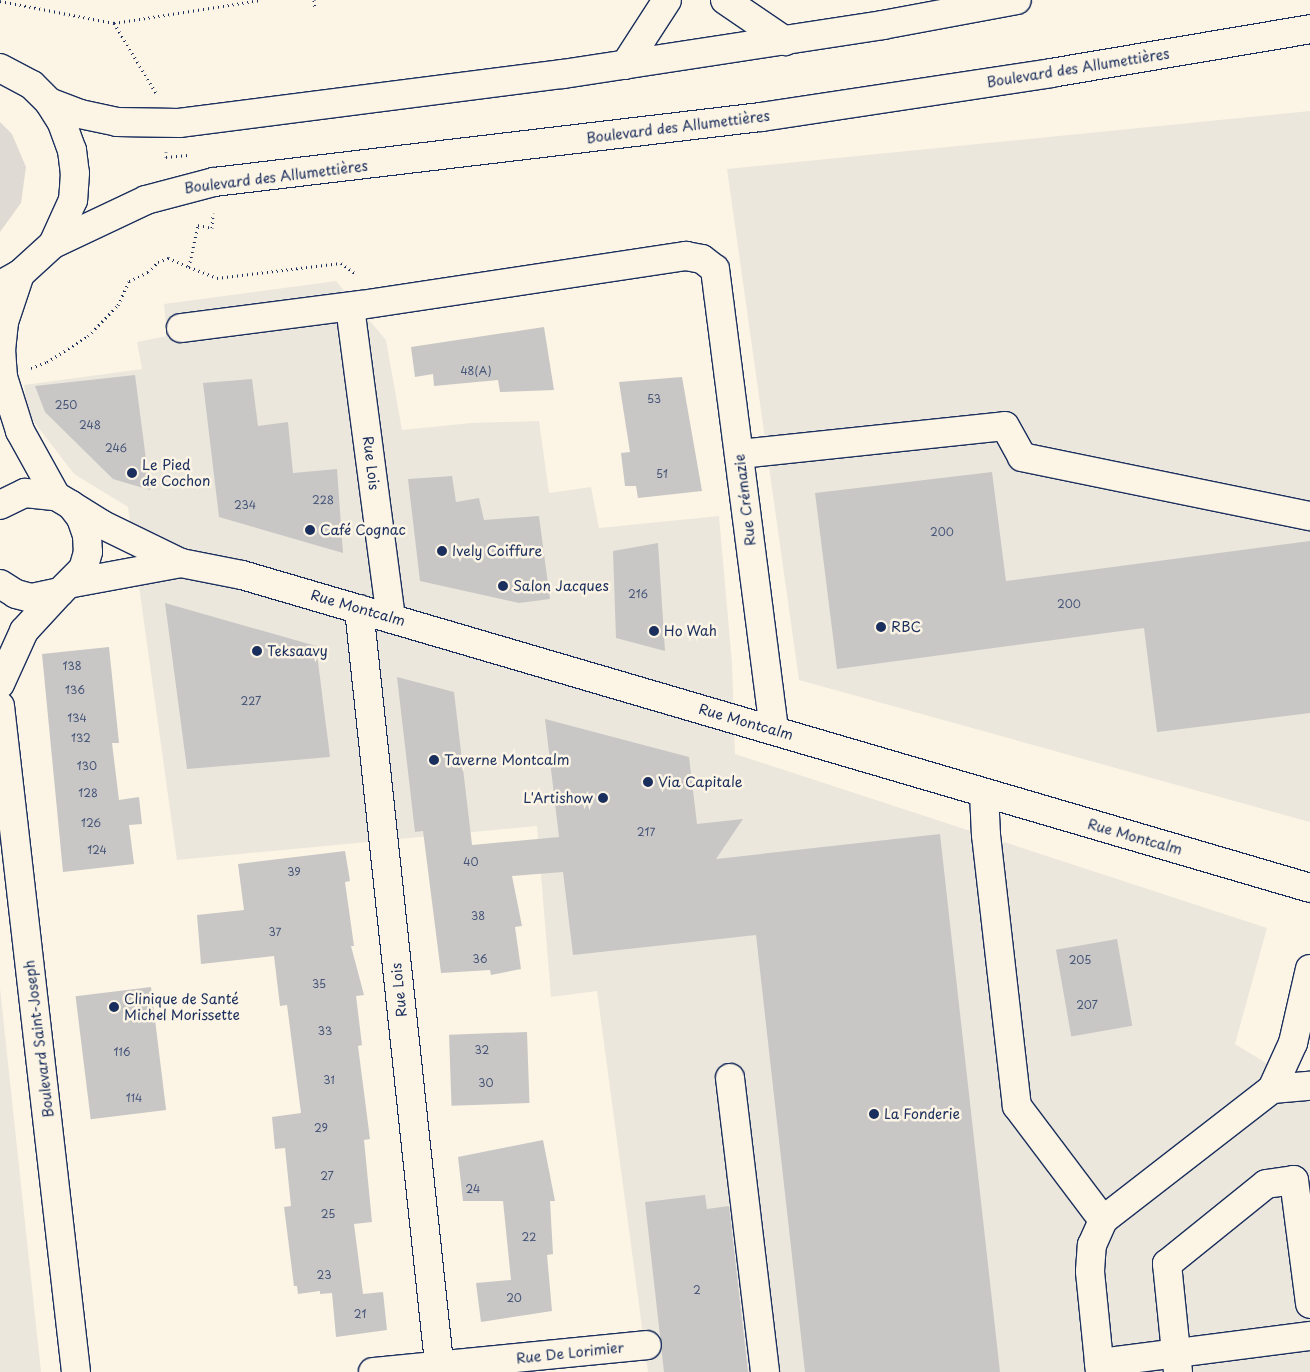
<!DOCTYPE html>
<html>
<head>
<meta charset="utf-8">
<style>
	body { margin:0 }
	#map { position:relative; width:1310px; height:1372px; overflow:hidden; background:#fcf5e5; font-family:"Playpen Sans",sans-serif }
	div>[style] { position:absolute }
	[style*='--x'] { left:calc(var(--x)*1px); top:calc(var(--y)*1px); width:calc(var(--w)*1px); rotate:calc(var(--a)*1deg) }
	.built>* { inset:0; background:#ece7dc }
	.green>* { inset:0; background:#dfdbd4 }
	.building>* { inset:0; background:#c8c7c6; transform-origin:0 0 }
	.path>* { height:3px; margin-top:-1.5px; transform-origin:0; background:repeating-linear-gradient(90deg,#1b2f5e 0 1px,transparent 0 5px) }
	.roads { filter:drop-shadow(1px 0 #1b2f5e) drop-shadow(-1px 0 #1b2f5e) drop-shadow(0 1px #1b2f5e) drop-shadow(0 -1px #1b2f5e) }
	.minor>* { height:28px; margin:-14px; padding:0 14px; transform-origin:14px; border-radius:14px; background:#fcf5e5 }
	.major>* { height:28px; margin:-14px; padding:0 14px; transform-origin:14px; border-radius:14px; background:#fcf5e5 }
	.dots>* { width:14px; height:14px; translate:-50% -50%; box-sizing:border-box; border:2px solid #fcf5e5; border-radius:50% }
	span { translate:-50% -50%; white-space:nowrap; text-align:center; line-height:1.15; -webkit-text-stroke:5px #fcf5e5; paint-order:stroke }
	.number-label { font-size:11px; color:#465578 }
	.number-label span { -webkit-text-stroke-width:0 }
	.street-label { font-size:14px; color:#1b2f5e }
	.poi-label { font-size:14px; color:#1b2f5e }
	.left { translate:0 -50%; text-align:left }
	.right { translate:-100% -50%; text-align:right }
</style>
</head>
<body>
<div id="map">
	<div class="built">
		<i style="clip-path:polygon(1310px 111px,1310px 822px,799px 680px,727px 169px)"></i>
		<i style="clip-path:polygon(336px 281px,386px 340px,402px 430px,471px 423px,539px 421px,549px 493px,591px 487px,599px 528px,719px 516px,732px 663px,735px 754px,1267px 928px,1235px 1044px,1310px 1090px,1310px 1372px,648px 1372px,597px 991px,551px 997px,537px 826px,177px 860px,128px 507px,74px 474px,28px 414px,24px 385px,142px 369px,137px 342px,167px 336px,164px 304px)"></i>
		<i style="clip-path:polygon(0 988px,41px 1372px,0 1372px)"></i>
	</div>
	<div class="green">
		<i style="clip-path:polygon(0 122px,12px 134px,26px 167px,21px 203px,0 232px)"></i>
	</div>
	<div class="building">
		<i style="clip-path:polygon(544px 327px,554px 390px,500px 392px,498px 380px,434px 386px,433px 374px,415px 377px,411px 347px)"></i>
		<i style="clip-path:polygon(135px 375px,150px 490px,113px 479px,45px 412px,35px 386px)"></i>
		<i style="clip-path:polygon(682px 377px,702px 491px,638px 498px,636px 486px,625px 486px,621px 453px,630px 452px,619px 382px)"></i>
		<i style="clip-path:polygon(252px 379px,258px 426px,288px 422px,293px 473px,337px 469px,343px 553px,219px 517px,203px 383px)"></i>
		<i style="clip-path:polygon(992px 472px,1006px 581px,1310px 541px,1310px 713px,1157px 732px,1144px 628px,837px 669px,815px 493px)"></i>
		<i style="clip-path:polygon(452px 476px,456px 502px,479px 498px,484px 520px,539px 516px,550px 599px,519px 603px,420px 581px,408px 479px)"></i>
		<i style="clip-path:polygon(658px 543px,665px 651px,616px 638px,613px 551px)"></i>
		<i style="clip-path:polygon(165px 603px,316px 646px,330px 757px,187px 769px)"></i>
		<i style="clip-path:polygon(109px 647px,119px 743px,112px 743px,119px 800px,139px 797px,142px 824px,129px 825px,134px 864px,63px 872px,42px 654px)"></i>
		<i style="clip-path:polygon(397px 677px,454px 692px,472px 845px,559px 837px,545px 719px,689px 757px,697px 824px,743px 819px,716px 859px,940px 834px,1000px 1372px,805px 1372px,756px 935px,573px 955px,563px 872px,512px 876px,522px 926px,515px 927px,521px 969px,491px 975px,490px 970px,441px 973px,423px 831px,415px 832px)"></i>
		<i style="clip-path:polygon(345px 851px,350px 881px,345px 882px,354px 946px,351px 946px,364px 995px,356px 996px,362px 1045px,358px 1046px,370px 1139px,364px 1140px,372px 1222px,354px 1224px,363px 1294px,383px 1292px,387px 1330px,336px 1337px,332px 1293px,320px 1294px,320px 1291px,298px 1294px,297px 1286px,294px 1286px,284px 1207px,291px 1206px,285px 1148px,275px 1149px,272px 1117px,301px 1113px,287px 1005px,280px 1006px,274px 956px,201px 964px,197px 915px,244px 910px,238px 864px)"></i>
		<i style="left:1117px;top:939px;width:88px;height:62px;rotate:80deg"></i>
		<i style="left:151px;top:987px;width:124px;height:76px;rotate:83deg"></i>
		<i style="left:527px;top:1032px;width:71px;height:78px;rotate:88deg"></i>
		<i style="clip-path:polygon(543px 1140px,555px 1201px,550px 1201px,553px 1254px,547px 1255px,552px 1311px,481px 1322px,476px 1283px,511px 1280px,503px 1201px,463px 1201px,458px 1157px)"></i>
		<i style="clip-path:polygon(705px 1195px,707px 1209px,729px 1206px,748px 1372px,664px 1372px,645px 1202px)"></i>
	</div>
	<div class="path">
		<i style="--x:314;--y:0;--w:9;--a:84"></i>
		<i style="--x:0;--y:1;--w:116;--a:10.9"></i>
		<i style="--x:114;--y:23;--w:149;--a:-8.9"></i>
		<i style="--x:114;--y:23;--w:82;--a:59"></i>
		<i style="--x:166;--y:152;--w:5;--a:90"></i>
		<i style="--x:166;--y:157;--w:22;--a:-5"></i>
		<i style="--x:189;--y:267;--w:30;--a:21"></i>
		<i style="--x:217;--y:278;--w:125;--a:-6.9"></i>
		<i style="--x:341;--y:263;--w:19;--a:36"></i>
		<i style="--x:31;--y:368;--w:17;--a:-21"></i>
		<i style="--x:47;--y:362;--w:49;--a:-32.4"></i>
		<i style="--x:88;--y:336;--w:43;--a:-45.9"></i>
		<i style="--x:118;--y:305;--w:26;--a:-65"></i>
		<i style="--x:129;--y:281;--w:21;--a:-25"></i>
		<i style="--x:148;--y:272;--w:14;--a:-45"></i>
		<i style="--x:158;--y:262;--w:11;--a:-22"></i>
		<i style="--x:168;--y:258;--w:23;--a:23"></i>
		<i style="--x:189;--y:267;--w:43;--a:-77.9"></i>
		<i style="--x:198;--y:225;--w:14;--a:12"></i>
		<i style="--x:212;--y:228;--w:15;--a:-86"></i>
	</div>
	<div class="roads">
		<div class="minor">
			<i style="--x:350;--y:307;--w:314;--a:82.5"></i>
			<i style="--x:181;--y:328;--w:181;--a:-7.3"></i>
			<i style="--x:361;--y:305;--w:329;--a:-8.6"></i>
			<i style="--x:686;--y:256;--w:16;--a:11"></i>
			<i style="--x:702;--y:259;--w:16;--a:38"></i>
			<i style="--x:715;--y:269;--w:465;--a:82.7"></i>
			<i style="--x:740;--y:454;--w:266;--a:-6"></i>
			<i style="--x:1005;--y:426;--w:35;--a:61"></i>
			<i style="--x:1022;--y:457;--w:294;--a:11.6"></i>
			<i style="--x:359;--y:609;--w:767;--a:83.94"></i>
			<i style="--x:984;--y:793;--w:42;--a:87.3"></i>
			<i style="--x:986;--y:835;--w:273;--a:83.5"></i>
			<i style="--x:1017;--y:1106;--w:143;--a:53"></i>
			<i style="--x:730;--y:1078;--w:296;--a:83.2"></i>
			<i style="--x:1272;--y:1089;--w:38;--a:-5"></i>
			<i style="--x:1099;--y:1363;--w:213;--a:-7.3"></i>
			<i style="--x:373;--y:1372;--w:275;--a:-5.6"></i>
			<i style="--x:1100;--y:1372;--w:101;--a:-95.7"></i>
			<i style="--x:1090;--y:1271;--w:26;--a:-86"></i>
			<i style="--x:1092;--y:1245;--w:27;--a:-66"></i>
			<i style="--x:1103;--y:1220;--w:214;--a:-37.8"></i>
			<i style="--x:1272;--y:1089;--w:51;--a:-65.5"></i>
			<i style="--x:1293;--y:1043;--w:76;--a:-77.1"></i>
			<i style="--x:1178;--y:1372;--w:109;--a:-95.8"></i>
			<i style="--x:1167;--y:1264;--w:127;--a:-38.9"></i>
			<i style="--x:1266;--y:1184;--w:28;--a:-8"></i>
			<i style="--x:1294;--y:1180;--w:125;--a:82.6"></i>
		</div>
		<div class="major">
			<i style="--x:725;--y:0;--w:73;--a:34.3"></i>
			<i style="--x:625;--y:65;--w:77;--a:-57.1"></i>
			<i style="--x:0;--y:68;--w:36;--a:28"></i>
			<i style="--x:32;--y:85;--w:24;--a:45"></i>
			<i style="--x:49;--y:102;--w:25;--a:58"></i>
			<i style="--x:62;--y:123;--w:29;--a:70"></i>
			<i style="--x:72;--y:150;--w:23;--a:83"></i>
			<i style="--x:75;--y:173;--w:27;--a:94"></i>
			<i style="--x:73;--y:200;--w:48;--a:114.4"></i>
			<i style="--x:53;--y:244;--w:45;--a:137.7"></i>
			<i style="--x:20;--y:274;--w:23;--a:151"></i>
			<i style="--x:49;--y:102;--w:33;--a:21"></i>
			<i style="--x:80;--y:114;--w:38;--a:12"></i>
			<i style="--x:117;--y:122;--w:62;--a:0.9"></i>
			<i style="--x:179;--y:123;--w:387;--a:-7.3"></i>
			<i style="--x:563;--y:74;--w:324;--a:-8.7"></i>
			<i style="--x:883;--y:25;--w:136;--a:-10.6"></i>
			<i style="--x:53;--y:244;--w:103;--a:-25.3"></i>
			<i style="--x:146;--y:200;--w:70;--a:-14.8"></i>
			<i style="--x:214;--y:182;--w:551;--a:-6.78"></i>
			<i style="--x:761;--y:117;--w:293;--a:-8.6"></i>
			<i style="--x:1051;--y:73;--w:263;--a:-9.6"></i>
			<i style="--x:20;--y:274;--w:51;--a:108.4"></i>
			<i style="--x:4;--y:322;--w:27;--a:96"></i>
			<i style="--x:1;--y:349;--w:28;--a:86"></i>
			<i style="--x:3;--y:377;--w:57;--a:72.5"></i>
			<i style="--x:20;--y:431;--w:74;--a:61"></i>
			<i style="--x:0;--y:505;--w:28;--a:-26"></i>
			<i style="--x:25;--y:493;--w:31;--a:6"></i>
			<i style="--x:56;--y:496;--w:17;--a:31"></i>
			<i style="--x:71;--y:505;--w:16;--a:52"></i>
			<i style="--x:81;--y:518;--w:18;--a:71"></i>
			<i style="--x:87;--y:535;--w:17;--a:87"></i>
			<i style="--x:88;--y:552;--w:18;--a:106"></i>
			<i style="--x:83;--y:569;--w:33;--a:135"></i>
			<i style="--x:60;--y:592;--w:30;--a:168"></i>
			<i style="--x:31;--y:598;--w:16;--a:-165"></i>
			<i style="--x:16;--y:594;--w:19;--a:-148"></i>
			<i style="--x:71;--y:505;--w:36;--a:32"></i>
			<i style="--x:101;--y:524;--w:89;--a:26"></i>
			<i style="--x:181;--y:563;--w:62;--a:11.1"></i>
			<i style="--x:242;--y:575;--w:1113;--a:16.33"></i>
			<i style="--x:73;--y:583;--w:110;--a:-10.5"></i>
			<i style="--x:0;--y:684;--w:58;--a:-65.6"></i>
			<i style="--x:24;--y:631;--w:53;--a:-47.3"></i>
			<i style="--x:0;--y:706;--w:670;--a:83.49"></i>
		</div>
	</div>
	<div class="dots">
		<i style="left:132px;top:473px;background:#1b2f5e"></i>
		<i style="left:310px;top:530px;background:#1b2f5e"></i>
		<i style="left:442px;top:551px;background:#1b2f5e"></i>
		<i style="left:503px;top:586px;background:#1b2f5e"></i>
		<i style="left:881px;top:627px;background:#1b2f5e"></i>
		<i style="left:654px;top:631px;background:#1b2f5e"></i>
		<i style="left:257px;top:651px;background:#1b2f5e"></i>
		<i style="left:434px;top:760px;background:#1b2f5e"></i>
		<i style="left:648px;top:782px;background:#1b2f5e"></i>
		<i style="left:603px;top:798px;background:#1b2f5e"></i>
		<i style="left:114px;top:1007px;background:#1b2f5e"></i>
		<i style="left:874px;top:1114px;background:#1b2f5e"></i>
	</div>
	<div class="number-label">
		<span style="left:476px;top:371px">48(A)</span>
		<span style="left:654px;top:399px">53</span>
		<span style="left:66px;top:405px">250</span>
		<span style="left:90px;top:425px">248</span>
		<span style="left:116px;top:448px">246</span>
		<span style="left:662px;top:474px">51</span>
		<span style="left:323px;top:500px">228</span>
		<span style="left:245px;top:505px">234</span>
		<span style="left:942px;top:532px">200</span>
		<span style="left:638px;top:594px">216</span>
		<span style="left:1069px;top:604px">200</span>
		<span style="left:72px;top:666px">138</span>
		<span style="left:75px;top:690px">136</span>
		<span style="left:251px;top:701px">227</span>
		<span style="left:77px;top:718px">134</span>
		<span style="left:81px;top:738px">132</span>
		<span style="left:87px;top:766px">130</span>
		<span style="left:88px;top:793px">128</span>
		<span style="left:91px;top:823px">126</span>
		<span style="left:646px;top:832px">217</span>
		<span style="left:97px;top:850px">124</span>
		<span style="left:471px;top:862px">40</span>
		<span style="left:294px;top:872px">39</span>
		<span style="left:478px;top:916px">38</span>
		<span style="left:275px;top:932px">37</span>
		<span style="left:480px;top:959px">36</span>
		<span style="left:1080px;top:960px">205</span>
		<span style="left:319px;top:984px">35</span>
		<span style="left:1087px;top:1005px">207</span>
		<span style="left:325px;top:1031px">33</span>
		<span style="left:482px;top:1050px">32</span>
		<span style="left:122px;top:1052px">116</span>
		<span style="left:329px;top:1080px">31</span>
		<span style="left:486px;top:1083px">30</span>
		<span style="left:134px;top:1098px">114</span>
		<span style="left:321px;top:1128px">29</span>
		<span style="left:327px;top:1176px">27</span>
		<span style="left:473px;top:1189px">24</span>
		<span style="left:328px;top:1214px">25</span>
		<span style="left:529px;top:1237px">22</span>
		<span style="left:324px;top:1275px">23</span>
		<span style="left:697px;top:1290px">2</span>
		<span style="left:514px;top:1298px">20</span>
		<span style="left:360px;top:1314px">21</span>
	</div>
	<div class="street-label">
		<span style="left:1078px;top:68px;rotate:-9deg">Boulevard des Allumettières</span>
		<span style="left:678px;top:127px;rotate:-7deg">Boulevard des Allumettières</span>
		<span style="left:276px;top:177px;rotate:-7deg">Boulevard des Allumettières</span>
		<span style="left:371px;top:463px;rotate:83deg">Rue Lois</span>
		<span style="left:745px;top:500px;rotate:-97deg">Rue Crémazie</span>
		<span style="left:358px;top:608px;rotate:16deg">Rue Montcalm</span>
		<span style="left:746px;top:722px;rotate:16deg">Rue Montcalm</span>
		<span style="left:1135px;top:837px;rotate:16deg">Rue Montcalm</span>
		<span style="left:399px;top:990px;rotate:-96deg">Rue Lois</span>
		<span style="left:39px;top:1039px;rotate:-97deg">Boulevard Saint-Joseph</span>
		<span style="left:570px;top:1353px;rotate:-6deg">Rue De Lorimier</span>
	</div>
	<div class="poi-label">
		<span class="left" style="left:142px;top:473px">Le Pied<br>de Cochon</span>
		<span class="left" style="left:320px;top:530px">Café Cognac</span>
		<span class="left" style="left:452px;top:551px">Ively Coiffure</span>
		<span class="left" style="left:513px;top:586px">Salon Jacques</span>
		<span class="left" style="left:891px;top:627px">RBC</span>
		<span class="left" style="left:664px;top:631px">Ho Wah</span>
		<span class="left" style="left:267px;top:651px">Teksaavy</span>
		<span class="left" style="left:444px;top:760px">Taverne Montcalm</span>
		<span class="left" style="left:658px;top:782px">Via Capitale</span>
		<span class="right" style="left:593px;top:798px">L'Artishow</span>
		<span class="left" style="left:124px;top:1007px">Clinique de Santé<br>Michel Morissette</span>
		<span class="left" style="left:884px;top:1114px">La Fonderie</span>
	</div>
</div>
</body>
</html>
